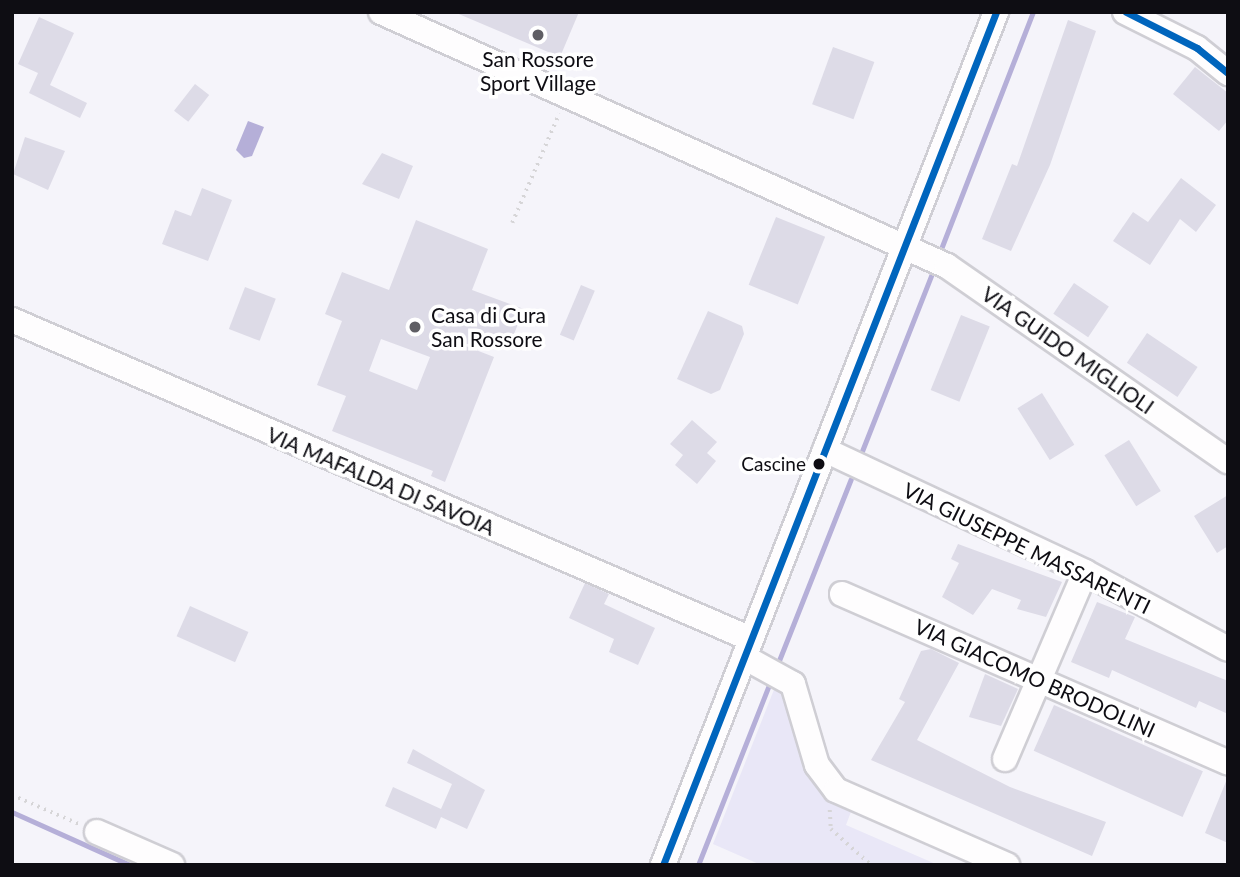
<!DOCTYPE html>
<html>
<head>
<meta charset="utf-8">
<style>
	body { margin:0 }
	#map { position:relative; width:1240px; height:877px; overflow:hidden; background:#f5f4fa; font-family:Lato,sans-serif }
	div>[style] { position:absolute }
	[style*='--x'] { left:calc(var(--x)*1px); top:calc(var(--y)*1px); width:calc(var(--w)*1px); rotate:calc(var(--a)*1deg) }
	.green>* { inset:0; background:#e9e7f7 }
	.water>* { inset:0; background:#b5afd8 }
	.stream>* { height:5px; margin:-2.5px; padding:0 2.5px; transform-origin:2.5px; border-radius:2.5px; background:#b5afd8 }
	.building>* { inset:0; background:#dddbe7; transform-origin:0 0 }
	.path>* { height:3.5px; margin-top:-1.75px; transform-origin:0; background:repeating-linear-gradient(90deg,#d6d5d7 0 2px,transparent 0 7px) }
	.roads { filter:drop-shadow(2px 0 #cfced4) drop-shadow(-2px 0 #cfced4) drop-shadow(0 2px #cfced4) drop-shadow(0 -2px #cfced4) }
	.minor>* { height:24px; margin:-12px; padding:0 12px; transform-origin:12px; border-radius:12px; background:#fefdfe }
	.bus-1>* { height:7px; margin:-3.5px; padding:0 3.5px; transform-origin:3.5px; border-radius:3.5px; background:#0065bd }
	.dots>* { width:19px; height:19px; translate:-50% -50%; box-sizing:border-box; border:4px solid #fff; border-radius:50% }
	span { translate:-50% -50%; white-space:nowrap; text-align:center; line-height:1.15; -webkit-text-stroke:7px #fff; paint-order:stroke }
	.bus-label { font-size:19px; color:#0e0d13 }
	.right { translate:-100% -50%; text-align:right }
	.poi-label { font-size:21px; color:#0e0d13 }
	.left { translate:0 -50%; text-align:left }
	.street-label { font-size:21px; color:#0e0d13 }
	.frame { position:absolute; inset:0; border:14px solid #0e0d13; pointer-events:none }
</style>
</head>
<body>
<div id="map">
	<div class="green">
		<i style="clip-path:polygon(777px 682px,852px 809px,846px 825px,938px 865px,761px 865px,713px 844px)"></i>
	</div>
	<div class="water">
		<i style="clip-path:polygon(248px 121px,264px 127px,252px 156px,244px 158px,236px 150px)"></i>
	</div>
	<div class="stream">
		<i style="--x:939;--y:254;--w:260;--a:-68.8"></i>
		<i style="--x:862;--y:451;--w:199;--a:-68.5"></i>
		<i style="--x:776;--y:668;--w:203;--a:-68.4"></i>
		<i style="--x:12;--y:812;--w:129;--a:24.2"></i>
		<i style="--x:698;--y:865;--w:199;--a:-68.5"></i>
	</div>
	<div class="building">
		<i style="clip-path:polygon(454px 12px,579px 12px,560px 57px)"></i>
		<i style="clip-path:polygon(39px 17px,74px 33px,50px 85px,87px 103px,80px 118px,29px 93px,38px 73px,18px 64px)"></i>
		<i style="clip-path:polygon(1068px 20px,1096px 31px,1050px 165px,1011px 251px,982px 239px,1012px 164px,1017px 166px)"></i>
		<i style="left:833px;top:47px;width:44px;height:61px;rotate:20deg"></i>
		<i style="clip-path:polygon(1195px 67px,1228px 93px,1228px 120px,1219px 131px,1173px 94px)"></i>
		<i style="left:195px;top:84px;width:18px;height:34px;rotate:38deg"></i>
		<i style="clip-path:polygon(25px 137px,65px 151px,48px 190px,13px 174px)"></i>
		<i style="clip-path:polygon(382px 153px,413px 166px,399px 199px,362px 184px)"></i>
		<i style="clip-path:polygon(1181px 178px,1216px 205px,1196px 232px,1180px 219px,1150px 265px,1113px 241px,1133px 212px,1148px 222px)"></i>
		<i style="clip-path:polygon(202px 188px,232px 200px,208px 261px,162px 244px,175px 210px,191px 216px)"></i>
		<i style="left:776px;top:217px;width:53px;height:73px;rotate:22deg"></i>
		<i style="clip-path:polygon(evenodd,416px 220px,488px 249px,472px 290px,524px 309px,514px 334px,463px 345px,494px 357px,445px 482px,431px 476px,433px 471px,332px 431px,346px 396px,317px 385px,342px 321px,325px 314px,342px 272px,389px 290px,416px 220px,381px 339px,430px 357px,417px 390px,369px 371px,381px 339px)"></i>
		<i style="left:1074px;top:283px;width:42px;height:37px;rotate:34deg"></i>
		<i style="left:581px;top:285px;width:15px;height:54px;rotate:23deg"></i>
		<i style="left:245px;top:287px;width:33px;height:45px;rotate:21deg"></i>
		<i style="clip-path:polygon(708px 311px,742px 326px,744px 334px,720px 390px,711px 394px,677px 379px)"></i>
		<i style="left:961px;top:315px;width:31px;height:81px;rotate:22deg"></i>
		<i style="left:1147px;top:333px;width:61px;height:36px;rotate:34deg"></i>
		<i style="left:1042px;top:393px;width:61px;height:29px;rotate:58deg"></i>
		<i style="clip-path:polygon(692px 420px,717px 442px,707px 453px,716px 461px,697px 484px,675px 465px,683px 455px,670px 444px)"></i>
		<i style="left:1129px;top:440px;width:60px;height:29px;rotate:58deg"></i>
		<i style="clip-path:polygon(1228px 495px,1228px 546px,1217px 553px,1194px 516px)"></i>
		<i style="clip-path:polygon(958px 544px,1062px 582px,1046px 617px,1017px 609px,1021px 600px,992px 589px,973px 615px,942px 597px,959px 563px,951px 559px)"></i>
		<i style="clip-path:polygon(585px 583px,609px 594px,604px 604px,655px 628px,638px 665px,609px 652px,614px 639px,569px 618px)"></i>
		<i style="clip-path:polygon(1097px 602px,1135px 617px,1125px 639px,1228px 681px,1228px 714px,1199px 701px,1196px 708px,1112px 670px,1109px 678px,1071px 662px)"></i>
		<i style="left:190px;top:606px;width:64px;height:33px;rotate:24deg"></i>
		<i style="clip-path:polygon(931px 649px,959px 663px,917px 740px,1010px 787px,1106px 822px,1092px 856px,871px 760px,905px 702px,899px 699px,921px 651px)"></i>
		<i style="clip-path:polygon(985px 674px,1018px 689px,1001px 726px,969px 717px)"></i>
		<i style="left:1054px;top:705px;width:163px;height:50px;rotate:24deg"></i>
		<i style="clip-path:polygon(413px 749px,485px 790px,467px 829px,441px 817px,436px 829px,385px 806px,393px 787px,441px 809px,452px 784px,407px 763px)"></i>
		<i style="clip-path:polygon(1227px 779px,1228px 779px,1228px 843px,1205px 833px)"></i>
	</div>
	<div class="path">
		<i style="--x:512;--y:223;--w:119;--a:-66.7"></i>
		<i style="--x:12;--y:795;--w:73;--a:23.4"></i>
		<i style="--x:830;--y:810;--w:19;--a:87"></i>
		<i style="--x:831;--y:829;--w:54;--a:42"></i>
	</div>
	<div class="roads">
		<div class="minor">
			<i style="--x:381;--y:12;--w:620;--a:24.17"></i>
			<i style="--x:947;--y:266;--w:342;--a:34.8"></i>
			<i style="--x:1125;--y:12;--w:80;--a:26.6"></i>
			<i style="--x:1197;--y:48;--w:40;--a:39"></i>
			<i style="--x:12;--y:320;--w:805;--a:23.35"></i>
			<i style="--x:825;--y:450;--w:287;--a:25.1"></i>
			<i style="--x:1085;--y:572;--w:162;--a:28.3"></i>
			<i style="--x:842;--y:594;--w:421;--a:23.6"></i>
			<i style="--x:744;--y:657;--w:56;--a:28.9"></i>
			<i style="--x:793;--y:684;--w:84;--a:73.5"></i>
			<i style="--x:817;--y:765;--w:31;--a:53"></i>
			<i style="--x:836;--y:790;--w:187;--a:23.7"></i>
			<i style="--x:1005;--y:759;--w:203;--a:-66.8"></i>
			<i style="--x:97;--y:832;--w:82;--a:23.7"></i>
			<i style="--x:663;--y:865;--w:916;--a:-68.67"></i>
		</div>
	</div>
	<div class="bus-1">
		<i style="--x:1126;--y:12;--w:80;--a:26.9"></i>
		<i style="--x:1197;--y:48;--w:40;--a:39"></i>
		<i style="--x:663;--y:865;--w:916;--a:-68.67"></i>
	</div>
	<div class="dots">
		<i style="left:538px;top:35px;background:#5f5e64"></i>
		<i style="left:415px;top:327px;background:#5f5e64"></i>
		<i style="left:819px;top:464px;background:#0e0d13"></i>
	</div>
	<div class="bus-label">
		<span class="right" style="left:806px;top:464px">Cascine</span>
	</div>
	<div class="poi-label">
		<span style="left:538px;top:71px">San Rossore<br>Sport Village</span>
		<span class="left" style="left:431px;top:327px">Casa di Cura<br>San Rossore</span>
	</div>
	<div class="street-label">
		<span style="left:1068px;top:350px;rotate:35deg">VIA GUIDO MIGLIOLI</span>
		<span style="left:381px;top:481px;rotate:23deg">VIA MAFALDA DI SAVOIA</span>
		<span style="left:1027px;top:548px;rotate:26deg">VIA GIUSEPPE MASSARENTI</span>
		<span style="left:1035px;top:678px;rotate:24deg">VIA GIACOMO BRODOLINI</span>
	</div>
	<div class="frame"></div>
</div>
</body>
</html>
